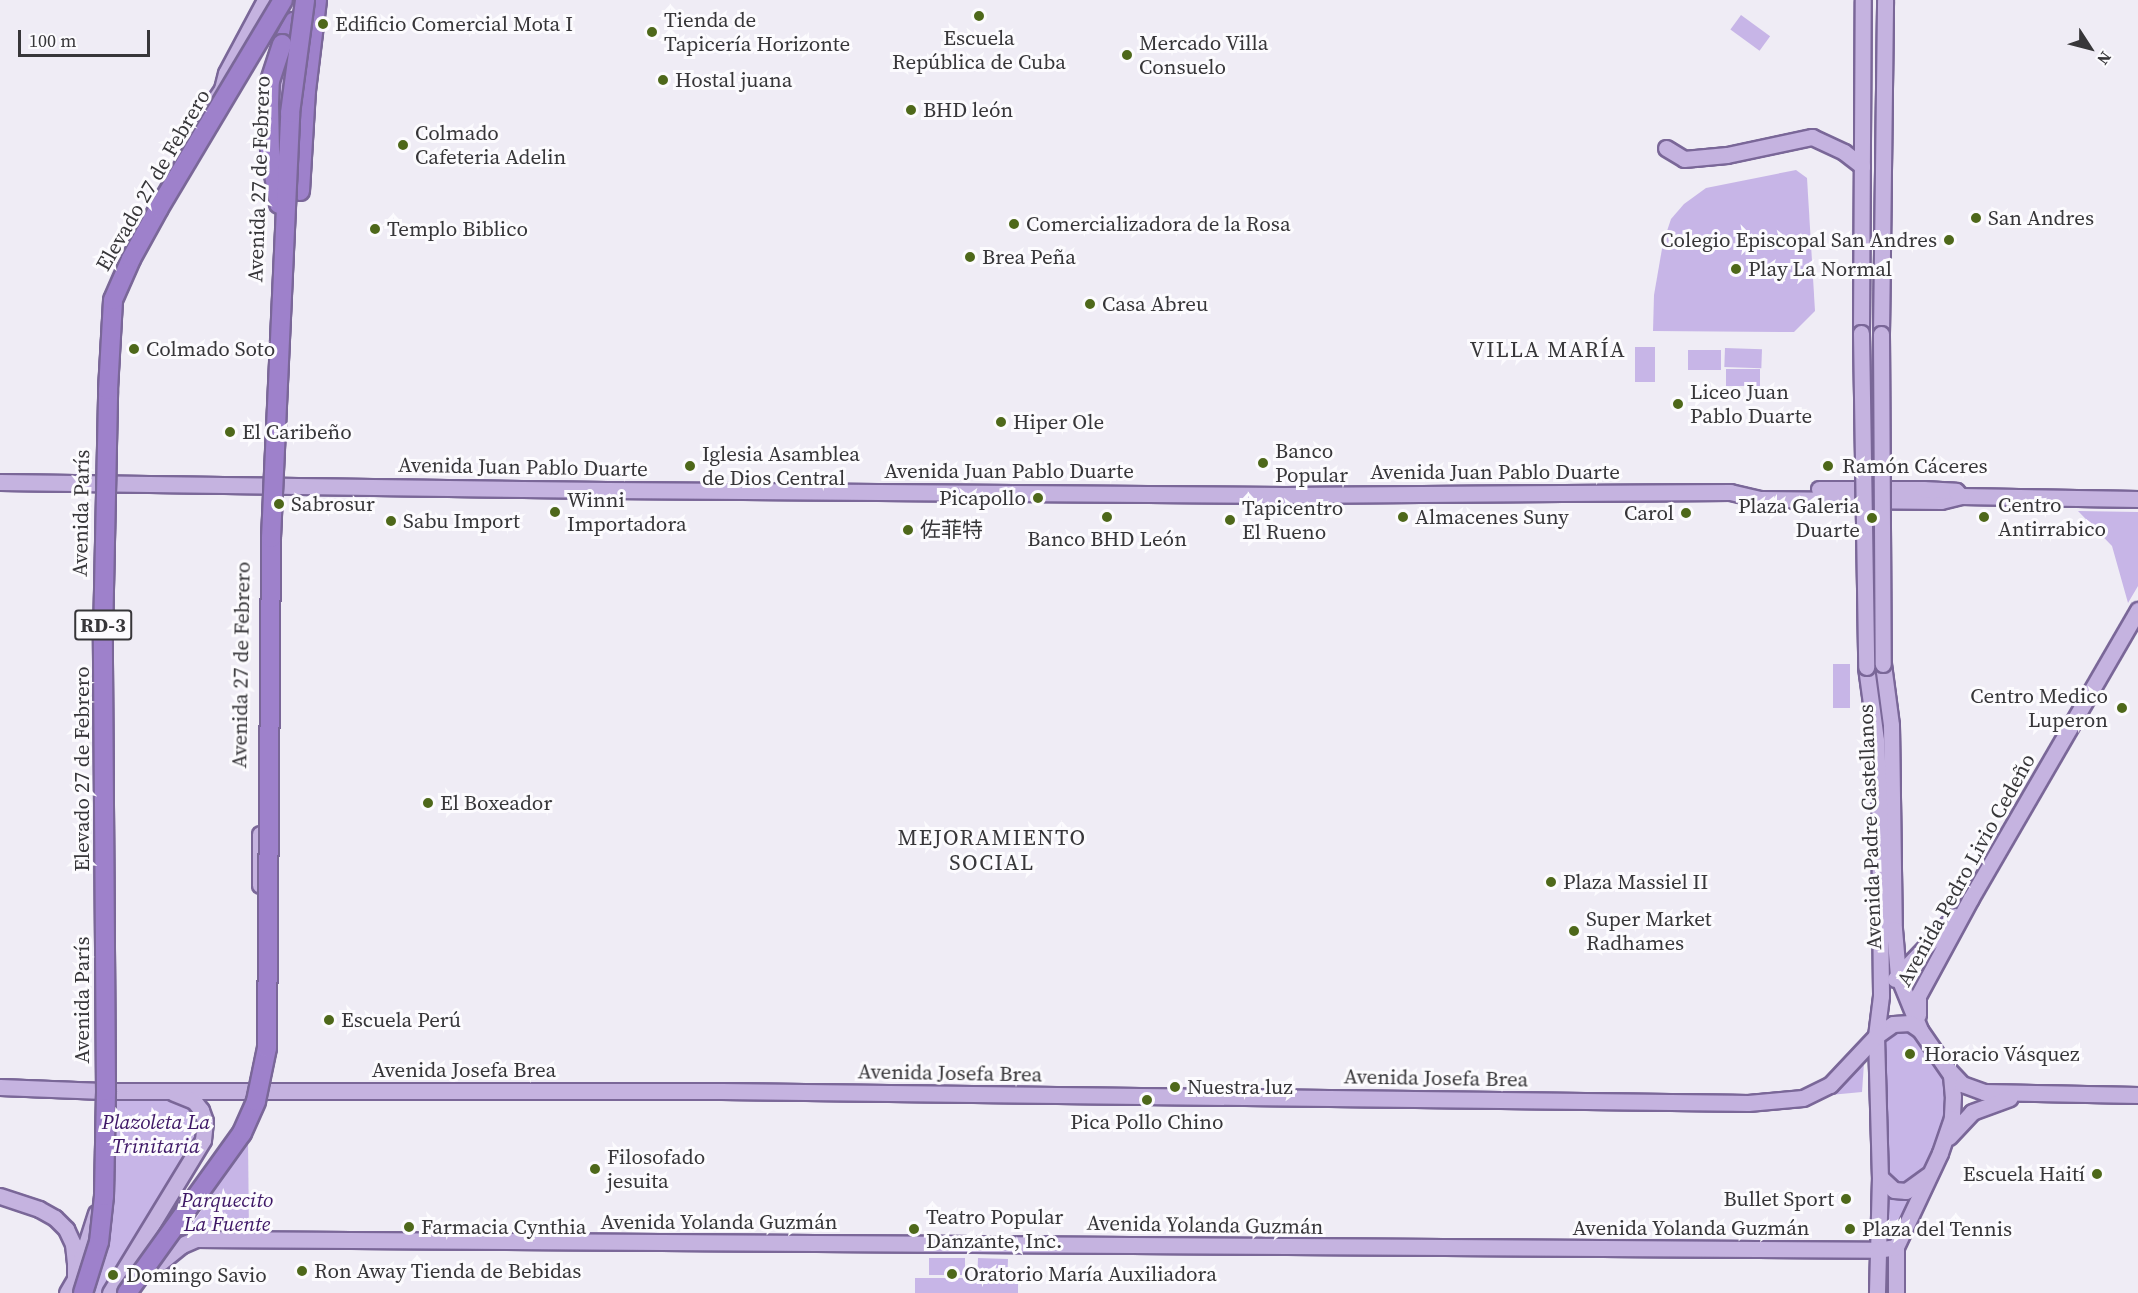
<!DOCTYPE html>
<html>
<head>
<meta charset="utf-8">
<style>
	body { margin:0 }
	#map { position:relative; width:2138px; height:1293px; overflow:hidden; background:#efecf5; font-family:"Source Serif 4","Noto Sans SC",serif }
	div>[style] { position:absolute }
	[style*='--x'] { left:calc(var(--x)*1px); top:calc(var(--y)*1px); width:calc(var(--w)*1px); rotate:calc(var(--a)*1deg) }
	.green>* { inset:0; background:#c7b5e7; transform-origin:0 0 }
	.roads { filter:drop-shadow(2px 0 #7a6798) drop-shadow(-2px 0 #7a6798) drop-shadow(0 2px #7a6798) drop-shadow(0 -2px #7a6798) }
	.major>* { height:15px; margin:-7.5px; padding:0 7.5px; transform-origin:7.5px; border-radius:7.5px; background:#c5b3e0 }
	.highway>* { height:18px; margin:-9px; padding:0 9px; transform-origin:9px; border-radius:9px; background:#9e81cb }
	.bridges { filter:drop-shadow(2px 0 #7a6798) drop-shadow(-2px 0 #7a6798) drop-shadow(0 2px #7a6798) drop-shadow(0 -2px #7a6798) }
	.major-bridge>* { height:15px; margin:-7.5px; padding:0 7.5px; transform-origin:7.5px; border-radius:7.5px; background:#c5b3e0 }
	.highway-bridge>* { height:18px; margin:-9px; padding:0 9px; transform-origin:9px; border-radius:9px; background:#9e81cb }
	.dots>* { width:16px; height:16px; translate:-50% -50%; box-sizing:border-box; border:3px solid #fcfbfe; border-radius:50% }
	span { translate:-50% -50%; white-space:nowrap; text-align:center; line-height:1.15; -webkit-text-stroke:6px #fcfbfe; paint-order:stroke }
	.shield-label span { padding:2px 4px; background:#fcfbfe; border:2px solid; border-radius:4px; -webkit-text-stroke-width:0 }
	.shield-label { font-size:20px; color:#373639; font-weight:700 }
	.poi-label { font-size:21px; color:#373639 }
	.left { translate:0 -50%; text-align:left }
	.right { translate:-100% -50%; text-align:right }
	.street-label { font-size:21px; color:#373639 }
	.park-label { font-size:21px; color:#3d1665; font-style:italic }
	.neighbourhood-label { font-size:22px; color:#373639; letter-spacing:1.5px }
	.north { position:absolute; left:2060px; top:18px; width:60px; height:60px; -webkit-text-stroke:4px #fcfbfe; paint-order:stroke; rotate:126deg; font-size:16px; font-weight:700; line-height:24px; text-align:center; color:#373639 }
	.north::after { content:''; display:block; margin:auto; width:21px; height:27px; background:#373639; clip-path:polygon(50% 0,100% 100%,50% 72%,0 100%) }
	.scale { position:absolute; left:18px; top:30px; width:132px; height:27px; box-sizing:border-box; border:3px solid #373639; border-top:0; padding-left:8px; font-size:18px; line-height:21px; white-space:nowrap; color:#373639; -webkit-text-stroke:4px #fcfbfe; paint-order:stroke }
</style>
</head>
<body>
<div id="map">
	<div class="green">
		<i style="left:1741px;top:15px;width:36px;height:18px;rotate:36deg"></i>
		<i style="clip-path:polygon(1796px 170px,1807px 178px,1815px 311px,1794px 332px,1653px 331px,1654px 295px,1663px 243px,1671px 219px,1684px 204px,1706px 188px)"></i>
		<i style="left:1635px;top:347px;width:20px;height:35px"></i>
		<i style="left:1725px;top:348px;width:37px;height:19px;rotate:2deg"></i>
		<i style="left:1688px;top:350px;width:33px;height:20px"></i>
		<i style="left:1726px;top:369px;width:34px;height:17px"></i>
		<i style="clip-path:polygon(2078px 511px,2138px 512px,2138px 586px,2128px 603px,2112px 546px)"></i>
		<i style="left:1833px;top:664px;width:17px;height:44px"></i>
		<i style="clip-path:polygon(1894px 1031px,1911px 1031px,1943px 1077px,1946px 1095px,1944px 1118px,1928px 1169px,1898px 1220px,1889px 1221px,1882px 1041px)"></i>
		<i style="clip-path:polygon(1864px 1063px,1862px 1092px,1830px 1095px,1853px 1071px)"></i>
		<i style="clip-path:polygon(161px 1094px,191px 1105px,200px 1121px,198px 1138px,103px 1293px,94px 1293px,108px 1244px,114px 1198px,115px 1095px)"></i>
		<i style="clip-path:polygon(248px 1139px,249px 1234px,195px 1233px,190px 1230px,193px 1223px)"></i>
		<i style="left:929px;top:1258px;width:36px;height:17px"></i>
		<i style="left:978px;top:1258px;width:30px;height:17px;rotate:2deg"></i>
		<i style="left:1018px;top:1278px;width:15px;height:103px;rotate:90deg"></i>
	</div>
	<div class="roads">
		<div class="major">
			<i style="--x:214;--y:101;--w:14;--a:-56"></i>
			<i style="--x:222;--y:89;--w:16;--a:-76"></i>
			<i style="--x:226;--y:73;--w:83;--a:-61.9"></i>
			<i style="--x:1666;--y:148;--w:21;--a:31"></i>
			<i style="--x:1684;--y:159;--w:43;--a:-5.3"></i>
			<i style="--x:1727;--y:155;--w:87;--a:-12"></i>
			<i style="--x:1812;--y:137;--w:35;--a:25"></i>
			<i style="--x:1844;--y:152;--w:23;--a:38"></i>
			<i style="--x:278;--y:154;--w:71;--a:-87.6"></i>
			<i style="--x:281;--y:83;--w:28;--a:-82"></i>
			<i style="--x:1861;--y:333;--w:333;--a:-89.7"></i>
			<i style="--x:1881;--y:334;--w:334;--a:-89.3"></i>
			<i style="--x:0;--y:482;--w:607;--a:0.76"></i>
			<i style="--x:607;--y:490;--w:677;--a:0.42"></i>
			<i style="--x:1284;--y:495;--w:446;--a:-0.4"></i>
			<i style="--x:1730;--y:492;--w:32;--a:13"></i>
			<i style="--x:1761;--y:499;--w:180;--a:0.6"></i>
			<i style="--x:1941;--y:501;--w:21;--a:-14"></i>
			<i style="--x:1961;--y:496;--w:177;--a:1"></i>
			<i style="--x:1819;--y:489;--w:104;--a:0"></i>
			<i style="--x:1923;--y:489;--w:33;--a:3"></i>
			<i style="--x:1956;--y:491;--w:7;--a:45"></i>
			<i style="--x:1883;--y:664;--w:62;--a:82.5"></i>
			<i style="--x:1891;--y:725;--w:204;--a:89.2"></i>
			<i style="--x:1894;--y:929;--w:47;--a:85.1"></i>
			<i style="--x:1898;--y:976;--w:58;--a:67.8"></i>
			<i style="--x:1920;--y:1030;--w:55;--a:55.4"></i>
			<i style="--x:1951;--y:1075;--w:21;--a:85"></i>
			<i style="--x:1953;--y:1096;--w:22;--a:93"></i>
			<i style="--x:1952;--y:1118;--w:37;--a:109"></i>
			<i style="--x:1940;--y:1153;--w:104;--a:115.1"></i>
			<i style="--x:1896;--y:1247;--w:46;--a:90"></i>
			<i style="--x:1866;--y:667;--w:74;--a:82.2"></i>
			<i style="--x:1876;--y:740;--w:61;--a:87.2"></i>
			<i style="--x:1879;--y:801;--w:195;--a:89.4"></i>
			<i style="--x:1881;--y:996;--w:40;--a:97.1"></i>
			<i style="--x:1876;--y:1036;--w:141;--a:88.4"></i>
			<i style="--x:1880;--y:1177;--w:116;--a:91.5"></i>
			<i style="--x:260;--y:834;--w:51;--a:90"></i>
			<i style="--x:1895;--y:979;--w:87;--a:-46.4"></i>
			<i style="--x:1918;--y:1015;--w:19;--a:-90"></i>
			<i style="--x:1918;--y:996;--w:111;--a:-61.6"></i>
			<i style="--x:1971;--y:898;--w:333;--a:-59.9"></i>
			<i style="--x:1948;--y:1069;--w:21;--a:47"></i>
			<i style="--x:1962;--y:1084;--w:23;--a:20"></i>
			<i style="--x:1984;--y:1092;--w:154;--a:1.1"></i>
			<i style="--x:0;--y:1087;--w:103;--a:2.2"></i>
			<i style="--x:103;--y:1091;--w:618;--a:0"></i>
			<i style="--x:721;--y:1091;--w:1027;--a:0.67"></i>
			<i style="--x:1748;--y:1103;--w:55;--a:-5.2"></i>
			<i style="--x:1803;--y:1098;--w:30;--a:-26"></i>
			<i style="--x:1830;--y:1085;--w:67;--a:-46.8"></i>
			<i style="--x:1876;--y:1036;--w:21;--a:-35"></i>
			<i style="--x:1893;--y:1024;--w:17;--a:-3"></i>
			<i style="--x:1910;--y:1023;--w:12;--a:35"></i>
			<i style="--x:1949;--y:1137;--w:34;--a:-47"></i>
			<i style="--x:1972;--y:1112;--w:40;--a:-20.2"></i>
			<i style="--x:1880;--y:1177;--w:19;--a:43"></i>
			<i style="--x:1894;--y:1190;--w:12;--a:5"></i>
			<i style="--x:1906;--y:1191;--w:26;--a:-36"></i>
			<i style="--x:0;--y:1196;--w:41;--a:18.4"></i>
			<i style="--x:39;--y:1209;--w:18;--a:29"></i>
			<i style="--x:55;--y:1218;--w:16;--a:45"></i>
			<i style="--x:66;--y:1229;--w:17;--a:65"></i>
			<i style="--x:73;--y:1244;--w:18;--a:84"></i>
			<i style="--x:75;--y:1262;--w:17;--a:90"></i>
			<i style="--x:75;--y:1279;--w:16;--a:120"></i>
			<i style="--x:161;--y:1262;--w:27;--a:-39"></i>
			<i style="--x:182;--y:1245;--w:15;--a:-23"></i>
			<i style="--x:196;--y:1239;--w:1681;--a:0.37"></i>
			<i style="--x:1877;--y:1250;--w:19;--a:-9"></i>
			<i style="--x:75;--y:1279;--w:69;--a:-72.3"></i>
			<i style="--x:110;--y:1293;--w:179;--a:-58.7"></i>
			<i style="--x:203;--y:1140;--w:19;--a:-84"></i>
			<i style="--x:205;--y:1121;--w:12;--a:-110"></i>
			<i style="--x:201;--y:1110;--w:11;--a:-128"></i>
			<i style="--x:194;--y:1101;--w:22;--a:-158"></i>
		</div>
		<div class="highway">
			<i style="--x:282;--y:44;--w:25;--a:-63"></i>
			<i style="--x:300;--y:191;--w:100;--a:-86.6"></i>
			<i style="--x:306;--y:91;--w:92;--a:-83.1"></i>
		</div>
	</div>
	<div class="bridges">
		<div class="major-bridge">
			<i style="--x:1861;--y:333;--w:334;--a:89.1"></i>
			<i style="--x:1881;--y:334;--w:330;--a:89.7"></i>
		</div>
		<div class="highway-bridge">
			<i style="--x:279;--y:204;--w:54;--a:-99.6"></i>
			<i style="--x:270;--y:151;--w:47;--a:-91.2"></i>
			<i style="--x:269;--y:104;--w:23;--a:-88"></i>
			<i style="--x:270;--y:81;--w:39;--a:-72"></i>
			<i style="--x:83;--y:1293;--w:53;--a:-72.6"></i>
			<i style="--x:99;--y:1242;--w:46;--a:-83.8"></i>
			<i style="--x:104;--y:1196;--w:105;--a:-88.9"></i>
			<i style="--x:106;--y:1091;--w:454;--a:-90.4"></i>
			<i style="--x:103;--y:637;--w:247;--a:-88.8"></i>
			<i style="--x:108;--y:390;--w:90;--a:-86.8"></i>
			<i style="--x:113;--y:300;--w:45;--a:-66.3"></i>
			<i style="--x:131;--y:259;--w:58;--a:-61.2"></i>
			<i style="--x:159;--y:208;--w:242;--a:-59.2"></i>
			<i style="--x:127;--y:1293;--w:197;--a:-54.3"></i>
			<i style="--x:242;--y:1133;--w:35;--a:-66"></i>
			<i style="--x:256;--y:1101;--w:54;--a:-78.3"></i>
			<i style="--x:267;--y:1048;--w:510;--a:-89.55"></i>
			<i style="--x:271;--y:538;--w:425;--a:-87.4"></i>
			<i style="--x:290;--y:113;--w:114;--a:-82.4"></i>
		</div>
	</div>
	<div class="dots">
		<i style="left:979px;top:16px;background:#4e681a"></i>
		<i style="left:323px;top:24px;background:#4e681a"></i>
		<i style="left:652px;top:32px;background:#4e681a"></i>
		<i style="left:1127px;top:55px;background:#4e681a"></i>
		<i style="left:663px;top:80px;background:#4e681a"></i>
		<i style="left:911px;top:110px;background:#4e681a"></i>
		<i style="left:403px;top:145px;background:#4e681a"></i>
		<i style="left:1976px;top:218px;background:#4e681a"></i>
		<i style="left:1014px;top:224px;background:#4e681a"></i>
		<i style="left:375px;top:229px;background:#4e681a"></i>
		<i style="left:1949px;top:240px;background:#4e681a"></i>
		<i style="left:970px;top:257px;background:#4e681a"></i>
		<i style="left:1736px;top:269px;background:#4e681a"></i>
		<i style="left:1090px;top:304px;background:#4e681a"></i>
		<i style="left:134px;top:349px;background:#4e681a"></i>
		<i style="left:1678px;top:404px;background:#4e681a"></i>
		<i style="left:1001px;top:422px;background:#4e681a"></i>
		<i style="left:230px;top:432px;background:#4e681a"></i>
		<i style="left:1263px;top:463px;background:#4e681a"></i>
		<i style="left:690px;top:466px;background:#4e681a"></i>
		<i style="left:1828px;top:466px;background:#4e681a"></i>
		<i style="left:1038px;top:498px;background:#4e681a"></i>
		<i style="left:279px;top:504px;background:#4e681a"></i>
		<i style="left:555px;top:512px;background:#4e681a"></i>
		<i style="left:1686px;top:513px;background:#4e681a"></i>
		<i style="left:1107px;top:517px;background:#4e681a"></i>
		<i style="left:1403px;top:517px;background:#4e681a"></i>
		<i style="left:1984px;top:517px;background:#4e681a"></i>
		<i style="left:1872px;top:518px;background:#4e681a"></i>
		<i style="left:1230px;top:520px;background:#4e681a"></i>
		<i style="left:391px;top:521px;background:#4e681a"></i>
		<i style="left:908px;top:530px;background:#4e681a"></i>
		<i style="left:2122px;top:708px;background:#4e681a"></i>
		<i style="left:428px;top:803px;background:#4e681a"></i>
		<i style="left:1551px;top:882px;background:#4e681a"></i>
		<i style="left:1574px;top:931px;background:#4e681a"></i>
		<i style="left:329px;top:1020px;background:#4e681a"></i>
		<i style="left:1910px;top:1054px;background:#4e681a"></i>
		<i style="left:1175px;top:1087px;background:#4e681a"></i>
		<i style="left:1147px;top:1100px;background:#4e681a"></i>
		<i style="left:595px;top:1169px;background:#4e681a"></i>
		<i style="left:2097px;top:1174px;background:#4e681a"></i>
		<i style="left:1846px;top:1199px;background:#4e681a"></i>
		<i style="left:409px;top:1227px;background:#4e681a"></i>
		<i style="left:914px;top:1229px;background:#4e681a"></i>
		<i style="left:1850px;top:1229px;background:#4e681a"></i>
		<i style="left:302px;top:1271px;background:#4e681a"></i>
		<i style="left:952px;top:1274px;background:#4e681a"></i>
		<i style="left:113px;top:1275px;background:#4e681a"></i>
	</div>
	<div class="shield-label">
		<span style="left:103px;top:625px">RD-3</span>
	</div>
	<div class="poi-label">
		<span class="left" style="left:664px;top:32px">Tienda de<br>Tapicería Horizonte</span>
		<span class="left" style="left:335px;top:24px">Edificio Comercial Mota I</span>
		<span style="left:979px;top:50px">Escuela<br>República de Cuba</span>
		<span class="left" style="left:1139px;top:55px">Mercado Villa<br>Consuelo</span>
		<span class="left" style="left:675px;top:80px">Hostal juana</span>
		<span class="left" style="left:923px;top:110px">BHD león</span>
		<span class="left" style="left:415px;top:145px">Colmado<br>Cafeteria Adelin</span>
		<span class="left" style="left:1988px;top:218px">San Andres</span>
		<span class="left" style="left:1026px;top:224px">Comercializadora de la Rosa</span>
		<span class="left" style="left:387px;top:229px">Templo Biblico</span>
		<span class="right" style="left:1937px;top:240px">Colegio Episcopal San Andres</span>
		<span class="left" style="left:982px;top:257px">Brea Peña</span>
		<span class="left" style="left:1748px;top:269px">Play La Normal</span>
		<span class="left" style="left:1102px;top:304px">Casa Abreu</span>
		<span class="left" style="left:146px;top:349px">Colmado Soto</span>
		<span class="left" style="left:1690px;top:404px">Liceo Juan<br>Pablo Duarte</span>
		<span class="left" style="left:1013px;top:422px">Hiper Ole</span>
		<span class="left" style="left:242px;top:432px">El Caribeño</span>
		<span class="left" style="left:1275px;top:463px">Banco<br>Popular</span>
		<span class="left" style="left:702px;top:466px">Iglesia Asamblea<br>de Dios Central</span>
		<span class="left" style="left:1842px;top:466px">Ramón Cáceres</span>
		<span class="right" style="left:1026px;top:498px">Picapollo</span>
		<span class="left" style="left:567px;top:512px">Winni<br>Importadora</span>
		<span class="left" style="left:291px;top:504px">Sabrosur</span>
		<span class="left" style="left:1998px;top:517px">Centro<br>Antirrabico</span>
		<span class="right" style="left:1860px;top:518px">Plaza Galeria<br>Duarte</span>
		<span class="left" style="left:1242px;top:520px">Tapicentro<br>El Rueno</span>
		<span class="right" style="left:1674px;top:513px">Carol</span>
		<span class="left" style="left:1415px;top:517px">Almacenes Suny</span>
		<span class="left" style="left:403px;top:521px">Sabu Import</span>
		<span class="left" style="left:920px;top:530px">佐菲特</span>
		<span style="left:1107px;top:539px">Banco BHD León</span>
		<span class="right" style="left:2108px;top:708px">Centro Medico<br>Luperon</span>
		<span class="left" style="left:440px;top:803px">El Boxeador</span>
		<span class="left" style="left:1563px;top:882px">Plaza Massiel II</span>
		<span class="left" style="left:1586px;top:931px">Super Market<br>Radhames</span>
		<span class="left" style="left:341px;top:1020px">Escuela Perú</span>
		<span class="left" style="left:1924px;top:1054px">Horacio Vásquez</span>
		<span class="left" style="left:1187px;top:1087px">Nuestra luz</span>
		<span style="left:1147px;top:1122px">Pica Pollo Chino</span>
		<span class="left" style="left:607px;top:1169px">Filosofado<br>jesuita</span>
		<span class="right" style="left:2085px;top:1174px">Escuela Haití</span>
		<span class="right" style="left:1834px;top:1199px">Bullet Sport</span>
		<span class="left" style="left:926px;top:1229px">Teatro Popular<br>Danzante, Inc.</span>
		<span class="left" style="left:421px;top:1227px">Farmacia Cynthia</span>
		<span class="left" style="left:1862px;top:1229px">Plaza del Tennis</span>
		<span class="left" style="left:314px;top:1271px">Ron Away Tienda de Bebidas</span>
		<span class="left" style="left:964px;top:1274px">Oratorio María Auxiliadora</span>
		<span class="left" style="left:126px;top:1275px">Domingo Savio</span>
	</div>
	<div class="street-label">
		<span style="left:259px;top:179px;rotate:-88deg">Avenida 27 de Febrero</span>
		<span style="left:153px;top:180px;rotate:-60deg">Elevado 27 de Febrero</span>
		<span style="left:523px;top:467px;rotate:1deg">Avenida Juan Pablo Duarte</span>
		<span style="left:1009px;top:471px">Avenida Juan Pablo Duarte</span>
		<span style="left:1495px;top:472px">Avenida Juan Pablo Duarte</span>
		<span style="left:81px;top:513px;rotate:-89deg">Avenida París</span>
		<span style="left:241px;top:665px;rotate:-89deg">Avenida 27 de Febrero</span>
		<span style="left:82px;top:769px;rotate:-90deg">Elevado 27 de Febrero</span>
		<span style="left:1870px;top:827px;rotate:-92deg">Avenida Padre Castellanos</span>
		<span style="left:1966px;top:870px;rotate:-61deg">Avenida Pedro Livio Cedeño</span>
		<span style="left:82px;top:1000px;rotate:-90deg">Avenida París</span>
		<span style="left:464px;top:1070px">Avenida Josefa Brea</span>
		<span style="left:950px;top:1073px;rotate:1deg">Avenida Josefa Brea</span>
		<span style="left:1436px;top:1078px;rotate:1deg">Avenida Josefa Brea</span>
		<span style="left:719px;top:1222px">Avenida Yolanda Guzmán</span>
		<span style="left:1205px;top:1225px;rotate:1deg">Avenida Yolanda Guzmán</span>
		<span style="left:1691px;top:1228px">Avenida Yolanda Guzmán</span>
	</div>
	<div class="park-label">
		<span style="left:156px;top:1134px">Plazoleta La<br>Trinitaria</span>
		<span style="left:227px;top:1212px">Parquecito<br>La Fuente</span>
	</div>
	<div class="neighbourhood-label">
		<span style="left:1548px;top:350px">VILLA MARÍA</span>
		<span style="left:992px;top:850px">MEJORAMIENTO<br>SOCIAL</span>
	</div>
	<div class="north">N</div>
	<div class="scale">100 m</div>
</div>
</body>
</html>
